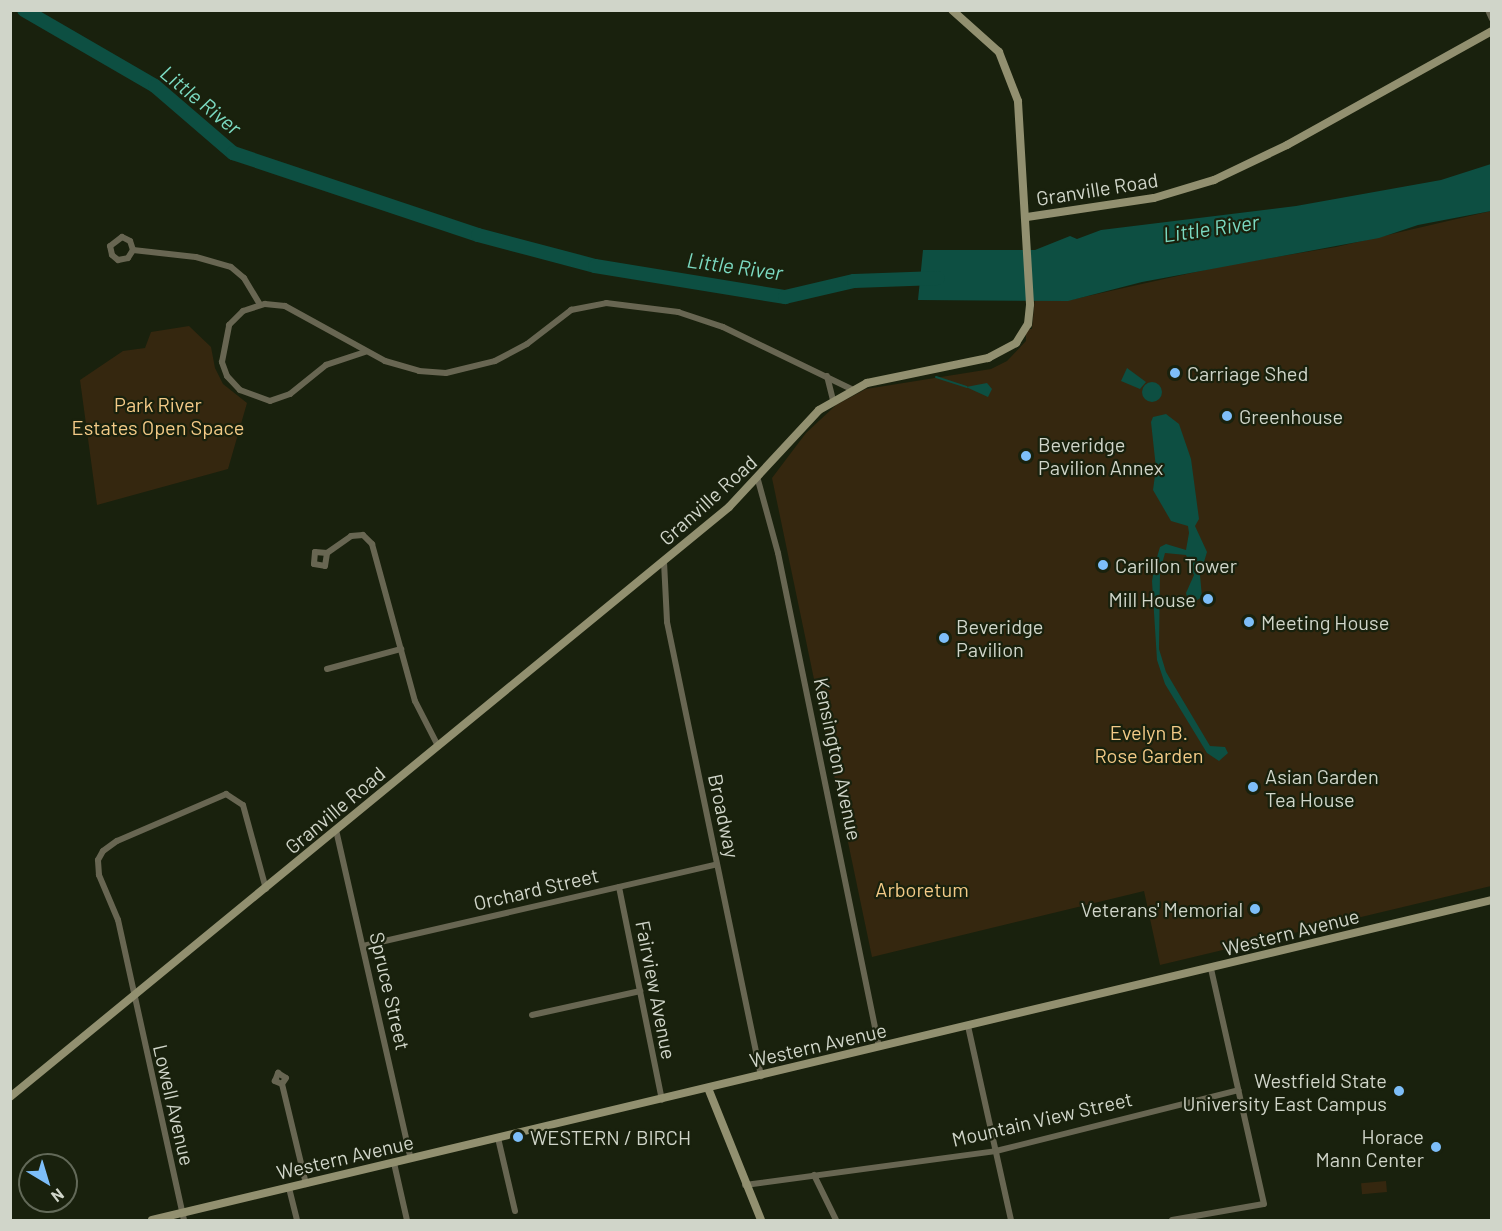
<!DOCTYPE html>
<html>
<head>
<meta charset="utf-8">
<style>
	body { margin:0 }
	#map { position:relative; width:1502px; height:1231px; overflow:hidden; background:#19210d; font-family:Barlow,sans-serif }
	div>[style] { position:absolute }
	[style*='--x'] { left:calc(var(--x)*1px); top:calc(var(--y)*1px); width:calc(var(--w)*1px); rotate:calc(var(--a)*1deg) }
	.green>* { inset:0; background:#35270f; transform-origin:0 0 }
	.water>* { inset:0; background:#0d4f42 }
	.round { border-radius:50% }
	.stream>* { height:2px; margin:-1px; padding:0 1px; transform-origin:1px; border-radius:1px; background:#0d4f42 }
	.river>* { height:14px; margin:-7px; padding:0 7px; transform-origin:7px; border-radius:7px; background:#0d4f42 }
	.street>* { height:6px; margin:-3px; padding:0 3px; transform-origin:3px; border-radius:3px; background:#686652 }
	.secondary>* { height:8px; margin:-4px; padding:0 4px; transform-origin:4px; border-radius:4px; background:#929070 }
	.dots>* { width:16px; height:16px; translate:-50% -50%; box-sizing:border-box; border:3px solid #19210d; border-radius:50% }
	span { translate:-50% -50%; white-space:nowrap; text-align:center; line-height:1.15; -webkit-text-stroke:4.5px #19210d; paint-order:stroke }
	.street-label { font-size:20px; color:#d0d5c9 }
	.poi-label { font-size:20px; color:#d0d5c9 }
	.left { translate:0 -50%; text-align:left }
	.right { translate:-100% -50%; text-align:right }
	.park-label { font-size:20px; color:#f3ca87 }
	.water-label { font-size:21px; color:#7bd9c1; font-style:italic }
	.frame { position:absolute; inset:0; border:12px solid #d0d5c9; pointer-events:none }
	.north { position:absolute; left:18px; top:1153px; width:60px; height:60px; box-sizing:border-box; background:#19210d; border:2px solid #626958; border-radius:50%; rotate:142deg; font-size:16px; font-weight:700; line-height:24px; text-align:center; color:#d0d5c9 }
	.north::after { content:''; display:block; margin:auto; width:21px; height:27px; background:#7dbef9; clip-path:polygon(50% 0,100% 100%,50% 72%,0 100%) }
</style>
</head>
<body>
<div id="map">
	<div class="green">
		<i style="clip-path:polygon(1491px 211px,1491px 886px,1160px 965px,1144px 891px,872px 957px,772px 478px,806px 433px,836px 405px,866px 389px,991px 369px,1007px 361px,1026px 341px,1026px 329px,1032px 329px,1035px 298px,1070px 300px,1227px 265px,1336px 247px)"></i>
		<i style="clip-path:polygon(189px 326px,211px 347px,215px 368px,223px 384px,247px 403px,228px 469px,97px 505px,80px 380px,123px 351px,145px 348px,151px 332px)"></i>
		<i style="left:1386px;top:1181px;width:11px;height:25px;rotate:85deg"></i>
	</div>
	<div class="water">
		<i style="clip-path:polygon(1491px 164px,1491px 211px,1418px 225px,1379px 238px,1142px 282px,1068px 301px,918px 300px,923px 250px,1035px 250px,1070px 236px,1077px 239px,1101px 230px,1296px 206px,1441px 180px)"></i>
		<i style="clip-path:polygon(1127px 368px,1146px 382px,1140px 389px,1121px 381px)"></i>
		<i class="round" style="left:1142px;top:382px;width:20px;height:20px"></i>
		<i style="clip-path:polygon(987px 383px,992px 389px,988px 397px,966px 387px)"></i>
		<i style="clip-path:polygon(1166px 414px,1179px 424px,1191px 459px,1199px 519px,1195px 526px,1207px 552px,1200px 575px,1202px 597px,1189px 605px,1186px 593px,1194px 575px,1186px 555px,1165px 553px,1160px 571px,1159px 649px,1166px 672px,1210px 746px,1225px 747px,1228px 753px,1219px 761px,1207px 753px,1165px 684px,1157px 660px,1152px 581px,1155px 564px,1160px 547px,1166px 544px,1186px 550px,1189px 533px,1188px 526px,1171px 521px,1153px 490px,1156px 468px,1151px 422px,1153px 417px)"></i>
	</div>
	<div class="stream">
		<i style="--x:936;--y:377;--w:32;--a:18"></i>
	</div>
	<div class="river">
		<i style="--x:24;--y:10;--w:151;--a:30.1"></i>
		<i style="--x:155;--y:86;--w:103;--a:40.7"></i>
		<i style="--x:233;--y:153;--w:258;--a:18.5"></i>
		<i style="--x:478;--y:235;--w:121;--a:14.8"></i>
		<i style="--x:595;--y:266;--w:193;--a:9.3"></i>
		<i style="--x:785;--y:297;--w:71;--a:-13.1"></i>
		<i style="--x:854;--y:281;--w:84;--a:-2"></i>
	</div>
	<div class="street">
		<i style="--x:1488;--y:10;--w:10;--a:66"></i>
		<i style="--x:133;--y:250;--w:9;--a:-108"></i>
		<i style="--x:130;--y:241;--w:9;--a:-153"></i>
		<i style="--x:122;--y:237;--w:15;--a:143"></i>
		<i style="--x:110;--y:246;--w:9;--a:77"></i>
		<i style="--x:112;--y:255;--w:8;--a:40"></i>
		<i style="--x:118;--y:260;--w:10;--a:-11"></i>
		<i style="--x:128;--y:258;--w:9;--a:-58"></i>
		<i style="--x:133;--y:250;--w:63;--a:6.3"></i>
		<i style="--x:196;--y:257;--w:36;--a:16"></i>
		<i style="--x:231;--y:267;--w:17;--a:40"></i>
		<i style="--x:244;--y:278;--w:31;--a:59"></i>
		<i style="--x:365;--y:352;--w:41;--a:161.6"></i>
		<i style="--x:326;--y:365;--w:46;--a:141.1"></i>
		<i style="--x:290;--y:394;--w:21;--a:161"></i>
		<i style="--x:270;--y:401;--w:32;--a:-160"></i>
		<i style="--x:240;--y:390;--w:19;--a:-133"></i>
		<i style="--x:227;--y:376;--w:15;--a:-110"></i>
		<i style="--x:222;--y:362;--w:38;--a:-79"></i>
		<i style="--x:229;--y:325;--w:20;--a:-45"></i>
		<i style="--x:243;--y:311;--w:23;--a:-18"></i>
		<i style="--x:265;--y:304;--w:20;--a:6"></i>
		<i style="--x:285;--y:306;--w:114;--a:28.8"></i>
		<i style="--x:385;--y:361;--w:35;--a:16"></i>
		<i style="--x:419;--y:371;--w:27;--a:4"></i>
		<i style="--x:446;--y:373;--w:50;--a:-13.8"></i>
		<i style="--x:495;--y:361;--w:36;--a:-28"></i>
		<i style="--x:527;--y:344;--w:56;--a:-37.7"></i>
		<i style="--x:571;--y:310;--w:36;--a:-11"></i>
		<i style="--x:606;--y:303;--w:73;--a:7.1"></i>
		<i style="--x:678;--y:312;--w:47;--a:18.4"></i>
		<i style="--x:723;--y:327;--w:142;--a:25.8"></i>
		<i style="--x:827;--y:376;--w:25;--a:76"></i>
		<i style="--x:758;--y:480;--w:76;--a:74.7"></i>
		<i style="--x:778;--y:553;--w:504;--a:78.44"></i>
		<i style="--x:327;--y:553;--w:12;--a:-175"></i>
		<i style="--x:315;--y:552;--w:12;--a:95"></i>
		<i style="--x:314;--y:564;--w:11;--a:10"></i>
		<i style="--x:325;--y:566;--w:13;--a:-81"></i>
		<i style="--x:327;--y:553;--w:29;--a:-35"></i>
		<i style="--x:351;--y:536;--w:12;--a:-5"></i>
		<i style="--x:363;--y:535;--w:13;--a:45"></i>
		<i style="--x:372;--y:544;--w:163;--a:74.7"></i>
		<i style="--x:415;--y:701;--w:51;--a:62.9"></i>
		<i style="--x:664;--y:562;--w:60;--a:87.1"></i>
		<i style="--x:667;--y:622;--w:464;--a:78.3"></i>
		<i style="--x:327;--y:669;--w:77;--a:-15.1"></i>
		<i style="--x:336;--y:830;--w:337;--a:77.2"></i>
		<i style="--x:619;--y:887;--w:217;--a:78.6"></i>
		<i style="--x:363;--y:946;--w:363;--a:-13"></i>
		<i style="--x:532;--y:1015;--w:111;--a:-12.5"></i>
		<i style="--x:968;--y:1026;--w:199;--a:77.5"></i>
		<i style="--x:282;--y:1084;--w:8;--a:-157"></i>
		<i style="--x:275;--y:1081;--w:9;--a:-69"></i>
		<i style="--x:278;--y:1073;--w:9;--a:32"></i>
		<i style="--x:286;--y:1078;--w:7;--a:124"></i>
		<i style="--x:282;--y:1084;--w:103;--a:76.5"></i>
		<i style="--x:498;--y:1138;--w:75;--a:76.9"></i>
		<i style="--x:394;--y:1163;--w:58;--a:77.2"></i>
		<i style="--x:814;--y:1175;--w:50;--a:63.9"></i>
		<i style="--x:745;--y:1185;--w:253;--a:-7.7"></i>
		<i style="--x:996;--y:1151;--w:250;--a:-14.1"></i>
		<i style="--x:289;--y:1188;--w:33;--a:76"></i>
		<i style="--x:184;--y:1220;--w:307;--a:-102.4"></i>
		<i style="--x:118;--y:920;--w:49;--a:-112.9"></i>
		<i style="--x:99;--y:875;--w:15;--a:-94"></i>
		<i style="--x:98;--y:860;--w:10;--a:-61"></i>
		<i style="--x:103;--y:851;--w:17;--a:-36"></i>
		<i style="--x:117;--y:841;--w:119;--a:-23.3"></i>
		<i style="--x:226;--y:794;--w:20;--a:33"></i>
		<i style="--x:243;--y:805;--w:87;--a:74.7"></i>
		<i style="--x:1172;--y:1220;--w:93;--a:-9.9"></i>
		<i style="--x:1264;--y:1204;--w:242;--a:-102.7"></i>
	</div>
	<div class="secondary">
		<i style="--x:1027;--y:217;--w:128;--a:-8.5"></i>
		<i style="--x:1154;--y:198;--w:63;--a:-16.7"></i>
		<i style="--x:1214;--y:180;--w:81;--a:-25.6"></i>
		<i style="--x:1287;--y:145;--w:235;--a:-29.1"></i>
		<i style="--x:708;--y:1088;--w:142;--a:68.1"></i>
		<i style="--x:10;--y:1097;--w:930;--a:-39.37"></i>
		<i style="--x:729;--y:507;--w:132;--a:-47.1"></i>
		<i style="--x:819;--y:410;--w:55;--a:-29.4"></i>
		<i style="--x:867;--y:383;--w:124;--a:-11.7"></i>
		<i style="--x:988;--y:358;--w:32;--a:-28"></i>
		<i style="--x:1016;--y:343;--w:22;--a:-58"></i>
		<i style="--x:1028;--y:324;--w:20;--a:-84"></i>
		<i style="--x:1030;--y:304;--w:203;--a:-93.4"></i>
		<i style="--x:1018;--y:101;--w:53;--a:-111.2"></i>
		<i style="--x:999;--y:52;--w:63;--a:-138.2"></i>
		<i style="--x:152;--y:1220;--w:1378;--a:-13.43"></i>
	</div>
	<div class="dots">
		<i style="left:1175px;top:373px;background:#7dbef9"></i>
		<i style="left:1227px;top:416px;background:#7dbef9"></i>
		<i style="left:1026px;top:456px;background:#7dbef9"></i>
		<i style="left:1103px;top:565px;background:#7dbef9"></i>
		<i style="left:1208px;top:599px;background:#7dbef9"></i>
		<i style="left:1249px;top:622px;background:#7dbef9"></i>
		<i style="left:944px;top:638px;background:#7dbef9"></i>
		<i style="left:1253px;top:787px;background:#7dbef9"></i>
		<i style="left:1255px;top:909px;background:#7dbef9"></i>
		<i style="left:1399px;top:1091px;background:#7dbef9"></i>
		<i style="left:518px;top:1137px;background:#7dbef9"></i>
		<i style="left:1436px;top:1147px;background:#7dbef9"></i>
	</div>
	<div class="street-label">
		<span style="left:1097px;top:189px;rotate:-9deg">Granville Road</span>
		<span style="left:708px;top:500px;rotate:-42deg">Granville Road</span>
		<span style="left:838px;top:759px;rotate:78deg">Kensington Avenue</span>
		<span style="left:335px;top:810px;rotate:-40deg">Granville Road</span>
		<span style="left:724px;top:816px;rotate:78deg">Broadway</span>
		<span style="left:536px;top:889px;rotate:-13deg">Orchard Street</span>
		<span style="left:1291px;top:932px;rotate:-14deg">Western Avenue</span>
		<span style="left:656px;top:990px;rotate:79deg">Fairview Avenue</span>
		<span style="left:390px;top:991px;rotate:77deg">Spruce Street</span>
		<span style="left:818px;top:1045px;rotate:-13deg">Western Avenue</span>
		<span style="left:174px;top:1105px;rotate:77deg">Lowell Avenue</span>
		<span style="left:1042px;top:1119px;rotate:-13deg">Mountain View Street</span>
		<span style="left:345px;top:1157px;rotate:-13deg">Western Avenue</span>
	</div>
	<div class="poi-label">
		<span class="left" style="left:1187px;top:373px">Carriage Shed</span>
		<span class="left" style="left:1239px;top:416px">Greenhouse</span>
		<span class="left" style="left:1038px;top:456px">Beveridge<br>Pavilion Annex</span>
		<span class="left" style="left:1115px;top:565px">Carillon Tower</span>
		<span class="right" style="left:1196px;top:599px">Mill House</span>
		<span class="left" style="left:1261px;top:622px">Meeting House</span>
		<span class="left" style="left:956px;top:638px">Beveridge<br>Pavilion</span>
		<span class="left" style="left:1265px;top:788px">Asian Garden<br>Tea House</span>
		<span class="right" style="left:1243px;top:909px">Veterans' Memorial</span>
		<span class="right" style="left:1387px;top:1092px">Westfield State<br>University East Campus</span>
		<span class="right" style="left:1424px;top:1148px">Horace<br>Mann Center</span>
		<span class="left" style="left:530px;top:1137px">WESTERN / BIRCH</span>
	</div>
	<div class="park-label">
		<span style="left:158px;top:416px">Park River<br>Estates Open Space</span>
		<span style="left:1149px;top:744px">Evelyn B.<br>Rose Garden</span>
		<span style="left:922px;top:889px">Arboretum</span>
	</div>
	<div class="water-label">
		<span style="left:201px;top:100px;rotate:39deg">Little River</span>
		<span style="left:1211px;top:228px;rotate:-8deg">Little River</span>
		<span style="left:735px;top:266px;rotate:8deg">Little River</span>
	</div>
	<div class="frame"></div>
	<div class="north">N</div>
</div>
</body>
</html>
